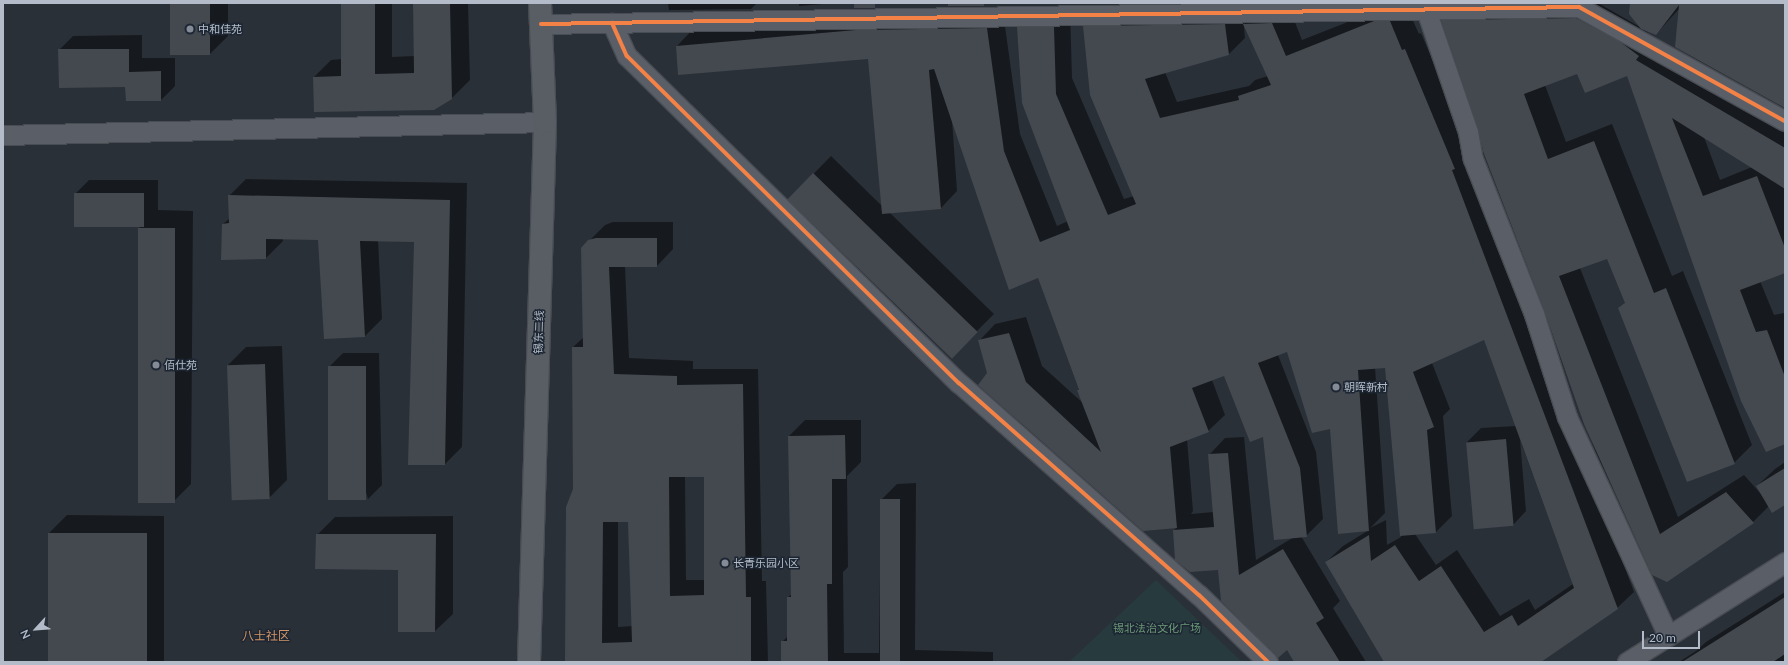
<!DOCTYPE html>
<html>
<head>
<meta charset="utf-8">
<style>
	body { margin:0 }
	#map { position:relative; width:1788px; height:665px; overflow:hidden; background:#2a3038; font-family:Lato,"Noto Sans SC",sans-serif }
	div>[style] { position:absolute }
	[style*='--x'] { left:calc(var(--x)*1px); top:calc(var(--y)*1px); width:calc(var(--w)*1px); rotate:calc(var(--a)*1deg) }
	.green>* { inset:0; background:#273a3e }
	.shadow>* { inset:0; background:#0007 }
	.building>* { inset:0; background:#444950; transform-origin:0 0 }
	.roads { filter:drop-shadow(1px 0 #484c53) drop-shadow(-1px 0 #484c53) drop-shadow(0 1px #484c53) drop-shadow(0 -1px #484c53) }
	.street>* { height:19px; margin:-9.5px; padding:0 9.5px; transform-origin:9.5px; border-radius:9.5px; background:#5a5e66 }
	.secondary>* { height:22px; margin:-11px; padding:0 11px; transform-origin:11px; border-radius:11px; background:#595d64 }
	.cycleway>* { height:4px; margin:-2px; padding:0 2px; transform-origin:2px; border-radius:2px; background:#f48246 }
	.dots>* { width:11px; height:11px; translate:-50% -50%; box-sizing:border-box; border:2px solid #1d2633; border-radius:50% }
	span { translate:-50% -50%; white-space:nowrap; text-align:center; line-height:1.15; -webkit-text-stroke:3px #1d2633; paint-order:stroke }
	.poi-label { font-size:11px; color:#b4bcc9 }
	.left { translate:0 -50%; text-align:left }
	.street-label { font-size:11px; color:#b4bcc9 }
	.park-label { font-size:11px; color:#6b9a76 }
	.neighbourhood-label { font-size:12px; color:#d59563 }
	.frame { position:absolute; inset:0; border:4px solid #b4bcc9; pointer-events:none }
	.north { position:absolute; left:16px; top:609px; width:40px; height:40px; -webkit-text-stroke:3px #1d2633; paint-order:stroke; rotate:244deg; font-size:11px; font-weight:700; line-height:16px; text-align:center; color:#b4bcc9 }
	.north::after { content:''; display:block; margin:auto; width:14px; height:18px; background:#b4bcc9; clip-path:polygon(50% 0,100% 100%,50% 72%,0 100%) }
	.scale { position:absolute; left:1642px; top:631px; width:58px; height:18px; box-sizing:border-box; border:2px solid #b4bcc9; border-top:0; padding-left:5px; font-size:12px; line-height:14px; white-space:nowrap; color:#b4bcc9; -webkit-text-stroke:3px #1d2633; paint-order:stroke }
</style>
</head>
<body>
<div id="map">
	<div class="green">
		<i style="clip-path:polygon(1156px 580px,1242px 662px,1069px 662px)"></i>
	</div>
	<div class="shadow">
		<i style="clip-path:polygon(171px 3px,228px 3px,228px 36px,210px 54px,171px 54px)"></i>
		<i style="clip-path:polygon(342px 3px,392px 3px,392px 57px,415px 56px,414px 3px,468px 3px,470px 80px,452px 98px,314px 77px,331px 60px,342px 59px)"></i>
		<i style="clip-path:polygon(668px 3px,757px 3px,751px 9px,669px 10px)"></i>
		<i style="clip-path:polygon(799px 3px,835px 3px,799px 6px)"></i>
		<i style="clip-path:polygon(evenodd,1460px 3px,1598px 3px,1640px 27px,1631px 3px,1785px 3px,1785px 107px,1680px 8px,1656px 34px,1643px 29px,1656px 39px,1653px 42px,1785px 121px,1785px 272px,1760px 281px,1774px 315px,1784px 313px,1785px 314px,1785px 443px,1627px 75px,1578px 72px,1545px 85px,1566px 142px,1612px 124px,1672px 276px,1683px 271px,1752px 445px,1734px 463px,1626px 303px,1608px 257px,1580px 268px,1678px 517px,1744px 475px,1761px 494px,1757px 486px,1775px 469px,1785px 462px,1785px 504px,1769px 506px,1753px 522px,1653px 574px,1596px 452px,1563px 364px,1545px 310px,1442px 21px,1460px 3px,1704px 137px,1752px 167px,1720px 180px,1704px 137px)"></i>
		<i style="clip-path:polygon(evenodd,1391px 5px,1406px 5px,1419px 34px,1421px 33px,1471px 152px,1469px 154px,1634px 592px,1617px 608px,1540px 662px,1385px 662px,1326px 562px,1343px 546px,1369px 530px,1339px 533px,1331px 427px,1288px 351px,1278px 355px,1316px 452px,1323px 519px,1306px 536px,1301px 536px,1340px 601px,1333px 608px,1366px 662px,1295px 662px,1287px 649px,1219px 569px,1174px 530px,1177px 527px,988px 373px,979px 341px,995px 324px,1026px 317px,1042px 366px,1084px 404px,1038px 277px,952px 120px,957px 191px,941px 208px,889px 212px,994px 314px,968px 340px,789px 199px,831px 156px,882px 206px,869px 58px,677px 46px,693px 29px,1003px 12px,1020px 134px,1057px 226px,1068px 221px,1018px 28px,1035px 11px,1070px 10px,1072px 78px,1124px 199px,1134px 196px,1084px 26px,1100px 10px,1242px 8px,1245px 38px,1228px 55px,1165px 72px,1177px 102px,1249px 86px,1255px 80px,1268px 76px,1244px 24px,1261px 7px,1289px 7px,1302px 40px,1391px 5px,1484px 339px,1516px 426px,1481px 428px,1467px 442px,1513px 525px,1526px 511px,1520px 440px,1573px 584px,1535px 610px,1529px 599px,1500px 616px,1457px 550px,1436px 565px,1415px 534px,1436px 532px,1452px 516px,1443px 416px,1450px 409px,1432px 363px,1484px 339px,1391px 5px,1386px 366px,1401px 537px,1387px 545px,1386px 520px,1370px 528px,1385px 513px,1375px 367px,1386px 366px,1391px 5px,1225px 375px,1264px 435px,1294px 537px,1256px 560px,1244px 437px,1225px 438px,1209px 455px,1214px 512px,1191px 514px,1193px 511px,1187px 439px,1208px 431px,1225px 415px,1212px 380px,1225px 375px)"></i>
		<i style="clip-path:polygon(142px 35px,142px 58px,175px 58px,175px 86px,161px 100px,127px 100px,126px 86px,59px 50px,73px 36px)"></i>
		<i style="clip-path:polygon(246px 179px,467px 183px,462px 447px,445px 464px,415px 241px,378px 240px,382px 319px,365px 336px,325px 338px,319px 239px,283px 238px,283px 241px,266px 258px,223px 224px,230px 218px,229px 196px)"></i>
		<i style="clip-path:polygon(89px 180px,158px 180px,158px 210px,193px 211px,191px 484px,173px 502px,139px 228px,141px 226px,75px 194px)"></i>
		<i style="clip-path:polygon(evenodd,613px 222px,673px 222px,673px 249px,657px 266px,625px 266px,629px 358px,693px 361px,693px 369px,758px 369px,762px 581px,766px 581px,768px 662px,566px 662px,574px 489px,573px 347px,584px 337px,589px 241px,605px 225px,613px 222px,685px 476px,705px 476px,705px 580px,686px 580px,685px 476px,613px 222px,618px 521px,629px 521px,633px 626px,618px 627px,618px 521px)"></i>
		<i style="clip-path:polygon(282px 346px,287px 480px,269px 498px,228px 365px,246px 347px)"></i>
		<i style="clip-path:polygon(343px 353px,379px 353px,382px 485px,368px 499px,329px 367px)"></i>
		<i style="clip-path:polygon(805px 420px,861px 420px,861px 462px,847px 476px,848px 567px,843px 572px,844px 653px,879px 653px,881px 500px,897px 484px,916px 483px,915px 650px,993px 652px,993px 662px,782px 662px,782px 642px,788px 636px,788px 597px,792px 594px,789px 436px)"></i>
		<i style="clip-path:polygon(67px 515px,164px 516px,164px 662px,48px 662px,49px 533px)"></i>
		<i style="clip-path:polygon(453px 516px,453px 614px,435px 631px,399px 569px,317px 535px,335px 517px)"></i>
		<i style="clip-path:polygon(1785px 592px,1785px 662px,1679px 662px,1696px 651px,1706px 642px)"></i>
	</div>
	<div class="building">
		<i style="left:170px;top:3px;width:40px;height:52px"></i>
		<i style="clip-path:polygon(341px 3px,375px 3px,375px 74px,414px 73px,413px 3px,450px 3px,452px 99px,434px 110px,314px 112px,313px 77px,341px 76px)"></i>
		<i style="left:854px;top:3px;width:21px;height:5px"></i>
		<i style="left:948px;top:3px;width:36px;height:3px"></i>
		<i style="clip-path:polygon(1630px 3px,1785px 3px,1785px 108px,1675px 47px,1679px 5px,1656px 35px,1641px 29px,1629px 14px)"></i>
		<i style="clip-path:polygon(1576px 18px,1619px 41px,1639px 56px,1636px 60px,1785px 148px,1785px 189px,1672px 118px,1703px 196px,1757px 176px,1785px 248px,1785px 273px,1740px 290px,1756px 332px,1767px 330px,1785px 377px,1785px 444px,1766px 452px,1741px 401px,1627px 76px,1585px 93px,1577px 74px,1524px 94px,1548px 159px,1594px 141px,1654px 293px,1666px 288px,1735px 464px,1687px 482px,1618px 308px,1625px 303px,1607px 259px,1559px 276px,1660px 534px,1726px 492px,1754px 523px,1667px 582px,1652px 575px,1584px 424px,1544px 310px,1483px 151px,1478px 128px,1441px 20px)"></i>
		<i style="clip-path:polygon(1374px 21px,1390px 21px,1402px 50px,1405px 49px,1455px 169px,1452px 170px,1618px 609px,1541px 662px,1384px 662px,1325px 562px,1369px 535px,1371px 561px,1395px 545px,1419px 581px,1441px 566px,1484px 632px,1512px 615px,1518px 626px,1574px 588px,1484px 340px,1413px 372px,1434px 427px,1427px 430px,1436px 533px,1400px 536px,1385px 368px,1358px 370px,1369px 531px,1338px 534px,1330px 429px,1312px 433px,1287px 352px,1258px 363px,1300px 468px,1307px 537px,1274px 540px,1263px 437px,1250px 442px,1224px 376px,1192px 388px,1209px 432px,1170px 447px,1177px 528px,1143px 531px,978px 385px,987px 373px,978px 340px,1009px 333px,1026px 382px,1101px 452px,1077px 390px,1079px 390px,1038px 278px,1009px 290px,934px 69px,929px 70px,941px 209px,882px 214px,868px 59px,678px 75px,676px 46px,856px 30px,987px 28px,1004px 151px,1040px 242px,1070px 230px,1022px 103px,1017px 27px,1054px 27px,1056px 94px,1108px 215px,1136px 204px,1090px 95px,1083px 26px,1225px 24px,1229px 55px,1145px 79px,1160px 118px,1239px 100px,1238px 96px,1271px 85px,1243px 24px,1272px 23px,1286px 56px)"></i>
		<i style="clip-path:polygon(58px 49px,129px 49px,129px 72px,161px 71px,161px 101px,126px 101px,125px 87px,59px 88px)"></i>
		<i style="left:813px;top:173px;width:229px;height:37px;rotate:44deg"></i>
		<i style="left:74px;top:193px;width:70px;height:34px"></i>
		<i style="clip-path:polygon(228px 195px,450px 200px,445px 465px,408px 465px,414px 242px,360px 241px,365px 337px,324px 339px,318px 240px,266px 239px,266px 259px,221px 260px,222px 224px,229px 223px)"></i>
		<i style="left:138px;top:228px;width:37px;height:275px"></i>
		<i style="clip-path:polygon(evenodd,596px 238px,657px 238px,657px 267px,609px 267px,614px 374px,677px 376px,677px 385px,743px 384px,746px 597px,751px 597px,751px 662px,565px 662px,566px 507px,573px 489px,572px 347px,583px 347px,581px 248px,588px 240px,596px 238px,669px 477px,704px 477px,704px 595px,670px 596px,669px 477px,596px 238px,603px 522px,628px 522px,632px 642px,602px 643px,603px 522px)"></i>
		<i style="left:265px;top:364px;width:135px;height:38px;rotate:88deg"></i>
		<i style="left:328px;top:366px;width:38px;height:134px"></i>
		<i style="clip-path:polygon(845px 435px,846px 479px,832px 479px,832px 584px,827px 584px,828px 662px,781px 662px,781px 641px,787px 641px,787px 597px,791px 597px,788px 436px)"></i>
		<i style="left:1506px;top:439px;width:87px;height:40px;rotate:85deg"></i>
		<i style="clip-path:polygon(1228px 453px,1239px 575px,1283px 549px,1324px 618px,1316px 623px,1340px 662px,1294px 662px,1287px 650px,1278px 658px,1221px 601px,1218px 570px,1190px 572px,1175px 560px,1173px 530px,1214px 527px,1208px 454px)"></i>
		<i style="clip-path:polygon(1785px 468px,1785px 505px,1772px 513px,1756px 486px)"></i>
		<i style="left:900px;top:499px;width:163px;height:20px;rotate:90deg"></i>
		<i style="left:48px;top:533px;width:99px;height:129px"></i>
		<i style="clip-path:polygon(316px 534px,436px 534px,435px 632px,398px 632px,398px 570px,315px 569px)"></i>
		<i style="clip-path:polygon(1785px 597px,1785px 654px,1773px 662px,1682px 662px)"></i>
	</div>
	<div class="roads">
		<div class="street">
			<i style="--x:1426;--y:10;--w:129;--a:71"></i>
			<i style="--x:1468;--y:132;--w:27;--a:80"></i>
			<i style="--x:1473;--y:159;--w:167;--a:68.5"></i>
			<i style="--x:1534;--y:314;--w:108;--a:72.2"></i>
			<i style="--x:1567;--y:417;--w:241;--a:65.2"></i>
			<i style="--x:612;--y:23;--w:36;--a:66"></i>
			<i style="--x:627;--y:56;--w:466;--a:44.6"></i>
			<i style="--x:959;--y:383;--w:320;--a:41.5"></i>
			<i style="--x:1199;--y:595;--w:96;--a:44.2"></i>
			<i style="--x:541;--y:24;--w:1038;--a:-0.94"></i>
			<i style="--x:1579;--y:7;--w:235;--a:29"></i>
			<i style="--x:3;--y:135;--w:542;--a:-1.37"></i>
			<i style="--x:1627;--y:662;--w:187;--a:-32.3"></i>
		</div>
		<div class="secondary">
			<i style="--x:529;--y:662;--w:540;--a:-88.3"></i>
			<i style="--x:545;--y:122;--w:119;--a:-92.4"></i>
		</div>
	</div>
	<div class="cycleway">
		<i style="--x:612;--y:23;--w:36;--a:66"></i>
		<i style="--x:627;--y:56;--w:466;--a:44.6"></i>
		<i style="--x:959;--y:383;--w:320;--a:41.5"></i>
		<i style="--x:1199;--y:595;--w:96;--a:44.2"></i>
		<i style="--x:541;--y:24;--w:1038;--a:-0.94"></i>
		<i style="--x:1579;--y:7;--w:235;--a:29"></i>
	</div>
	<div class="dots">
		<i style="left:190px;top:29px;background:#848b96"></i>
		<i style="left:156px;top:365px;background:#848b96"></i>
		<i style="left:1336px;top:387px;background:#848b96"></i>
		<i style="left:725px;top:563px;background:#848b96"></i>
	</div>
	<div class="poi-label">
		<span class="left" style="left:198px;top:29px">中和佳苑</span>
		<span class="left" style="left:164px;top:365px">佰仕苑</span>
		<span class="left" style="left:1344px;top:387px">朝晖新村</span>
		<span class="left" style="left:733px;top:563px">长青乐园小区</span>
	</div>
	<div class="street-label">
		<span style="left:539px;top:332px;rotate:-88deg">锡东二线</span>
	</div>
	<div class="park-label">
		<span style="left:1157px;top:628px">锡北法治文化广场</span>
	</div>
	<div class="neighbourhood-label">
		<span style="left:266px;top:636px">八士社区</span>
	</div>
	<div class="frame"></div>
	<div class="north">N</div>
	<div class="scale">20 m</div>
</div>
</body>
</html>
